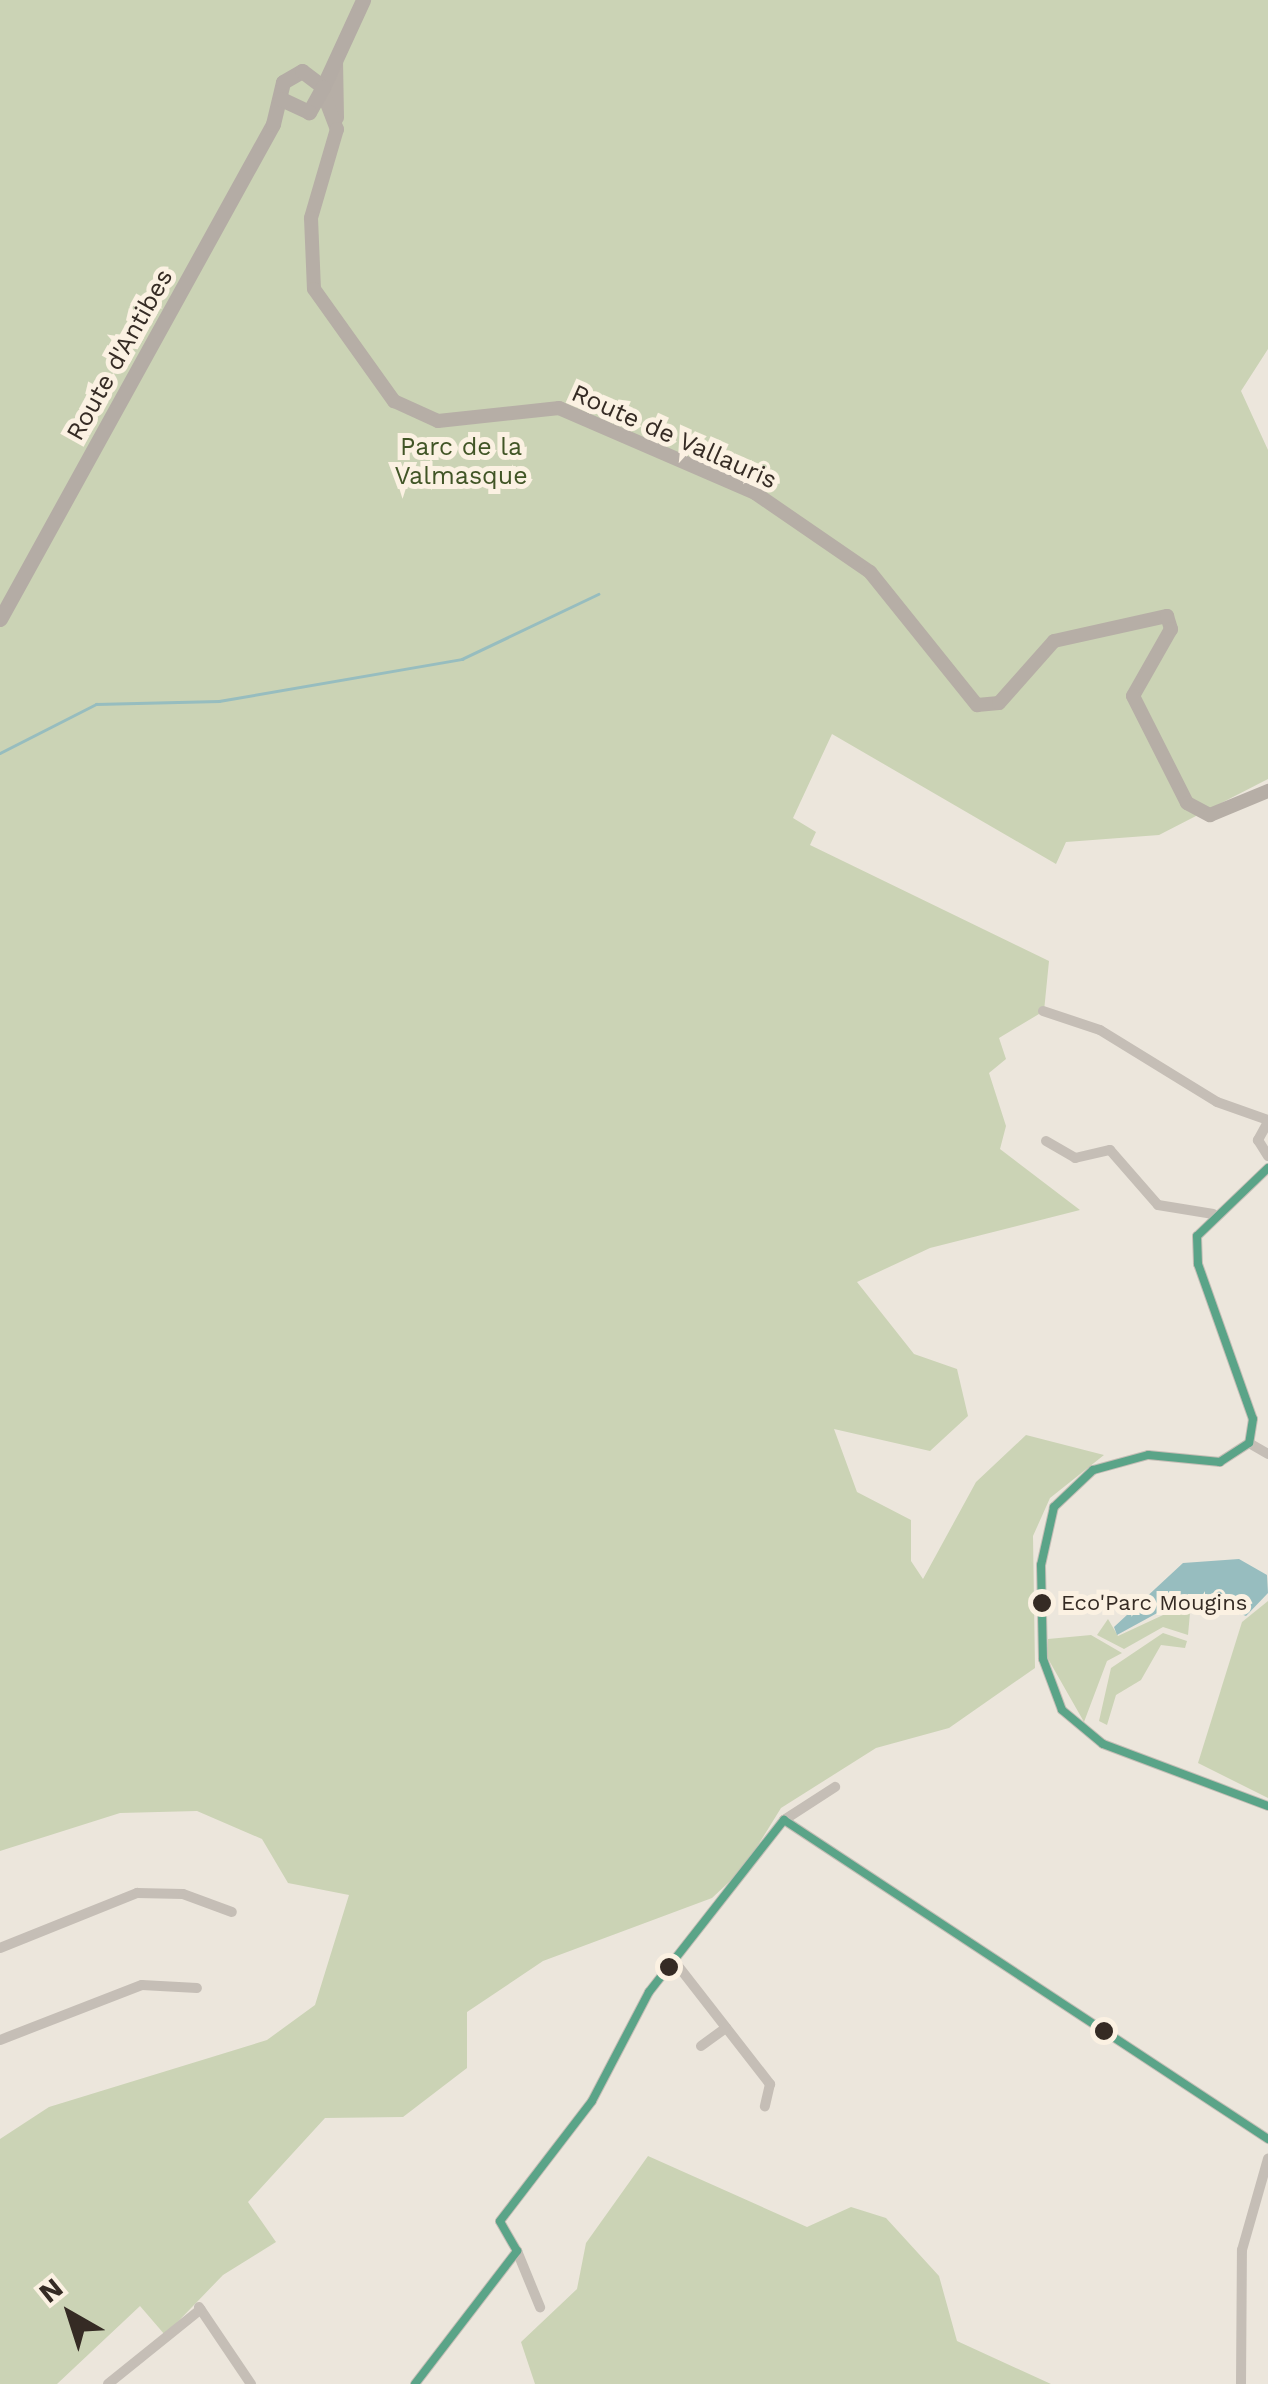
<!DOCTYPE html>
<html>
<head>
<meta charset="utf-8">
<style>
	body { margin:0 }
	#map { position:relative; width:1268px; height:2384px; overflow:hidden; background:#ece6dc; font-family:"Work Sans",sans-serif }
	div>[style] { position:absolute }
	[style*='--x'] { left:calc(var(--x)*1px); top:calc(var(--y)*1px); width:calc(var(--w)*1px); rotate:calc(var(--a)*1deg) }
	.green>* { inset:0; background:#cbd3b5 }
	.water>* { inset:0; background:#97bdbf }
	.stream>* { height:2.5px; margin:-1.25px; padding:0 1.25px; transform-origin:1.25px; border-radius:1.25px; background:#97bdbf }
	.minor>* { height:10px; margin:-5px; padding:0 5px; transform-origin:5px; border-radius:5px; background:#c5beb6 }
	.secondary>* { height:14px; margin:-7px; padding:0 7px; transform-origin:7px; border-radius:7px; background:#b6aea6 }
	.primary>* { height:15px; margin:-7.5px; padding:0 7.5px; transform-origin:7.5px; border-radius:7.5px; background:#b4aca5 }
	.bus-1>* { height:8px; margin:-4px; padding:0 4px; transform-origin:4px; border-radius:4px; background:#5aa488 }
	.dots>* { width:28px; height:28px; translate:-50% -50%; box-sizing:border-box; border:5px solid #fbf1e2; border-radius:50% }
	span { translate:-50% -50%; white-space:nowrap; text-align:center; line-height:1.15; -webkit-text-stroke:10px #fbf1e2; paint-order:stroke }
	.bus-label { font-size:22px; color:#352b24 }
	.left { translate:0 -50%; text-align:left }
	.street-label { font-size:25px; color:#352b24 }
	.park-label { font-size:25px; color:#415526 }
	.north { position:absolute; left:20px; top:2264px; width:100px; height:100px; -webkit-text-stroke:8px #fbf1e2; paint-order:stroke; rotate:321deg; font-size:28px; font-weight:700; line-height:40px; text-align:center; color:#352b24 }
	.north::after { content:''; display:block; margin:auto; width:35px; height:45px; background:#352b24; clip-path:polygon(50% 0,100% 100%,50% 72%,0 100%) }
</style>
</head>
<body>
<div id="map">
	<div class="green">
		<i style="clip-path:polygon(0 0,1268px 0,1268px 349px,1241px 391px,1268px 450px,1268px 779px,1159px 835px,1066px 842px,1056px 864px,832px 734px,793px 818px,816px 832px,810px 845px,1049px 961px,1044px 1011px,999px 1038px,1006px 1059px,989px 1073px,1006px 1126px,1000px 1149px,1080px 1210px,930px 1248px,857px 1282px,914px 1354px,957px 1369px,968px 1416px,930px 1451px,834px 1429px,857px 1492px,911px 1520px,911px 1561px,923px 1579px,976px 1482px,1026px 1435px,1104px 1455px,1050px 1498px,1033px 1536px,1035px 1668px,949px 1728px,876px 1748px,781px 1808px,744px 1868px,712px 1898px,543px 1961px,467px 2012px,467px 2068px,403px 2117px,325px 2118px,248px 2202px,276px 2242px,223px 2275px,165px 2335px,140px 2306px,57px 2384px,0 2384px,0 2139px,49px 2107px,267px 2040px,315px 2005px,349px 1895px,288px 1883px,262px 1839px,197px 1811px,120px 1813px,0 1851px)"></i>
		<i style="clip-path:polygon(1268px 1601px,1268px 1798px,1198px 1763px,1242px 1622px)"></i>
		<i style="clip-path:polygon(1191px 1602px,1188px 1635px,1163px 1627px,1124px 1649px,1097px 1635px,1108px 1619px,1118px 1636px)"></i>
		<i style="clip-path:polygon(1163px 1633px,1187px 1641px,1185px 1648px,1161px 1645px,1141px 1680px,1116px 1695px,1107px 1725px,1099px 1721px,1111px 1668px)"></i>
		<i style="clip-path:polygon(1091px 1635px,1122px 1653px,1107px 1661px,1084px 1722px,1047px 1657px,1048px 1639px)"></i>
		<i style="clip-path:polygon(648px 2156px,807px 2227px,851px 2207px,886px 2218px,939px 2276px,957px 2341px,1051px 2384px,535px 2384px,521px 2342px,577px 2289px,586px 2243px)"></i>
	</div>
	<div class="water">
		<i style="clip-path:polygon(1239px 1559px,1267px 1575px,1268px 1593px,1246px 1616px,1192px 1594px,1117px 1635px,1114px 1627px,1183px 1563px)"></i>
	</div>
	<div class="stream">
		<i style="--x:0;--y:753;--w:108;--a:-27"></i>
		<i style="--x:96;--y:704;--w:123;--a:-1.4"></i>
		<i style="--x:219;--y:701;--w:247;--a:-9.8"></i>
		<i style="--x:462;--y:659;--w:151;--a:-25.5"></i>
	</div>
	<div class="minor">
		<i style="--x:1043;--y:1011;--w:60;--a:18.4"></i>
		<i style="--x:1100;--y:1030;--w:137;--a:31.6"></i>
		<i style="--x:1217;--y:1102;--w:54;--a:19.4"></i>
		<i style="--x:1268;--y:1122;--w:21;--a:119"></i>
		<i style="--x:1258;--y:1140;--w:19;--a:58"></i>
		<i style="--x:1046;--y:1141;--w:34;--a:30"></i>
		<i style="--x:1075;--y:1158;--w:36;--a:-13"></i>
		<i style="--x:1110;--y:1150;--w:73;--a:48.9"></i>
		<i style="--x:1158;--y:1205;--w:56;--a:9.3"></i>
		<i style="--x:1268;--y:1168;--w:98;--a:136.2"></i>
		<i style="--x:1197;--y:1236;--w:28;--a:88"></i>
		<i style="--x:1198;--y:1264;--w:164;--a:70.5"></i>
		<i style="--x:1253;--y:1419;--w:24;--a:99"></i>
		<i style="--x:1249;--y:1443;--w:35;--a:147"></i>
		<i style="--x:1220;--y:1462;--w:72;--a:-174.4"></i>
		<i style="--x:1148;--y:1455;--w:57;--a:164.7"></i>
		<i style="--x:1093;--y:1470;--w:54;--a:136.5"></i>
		<i style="--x:1054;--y:1507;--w:59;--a:102.6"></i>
		<i style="--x:1041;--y:1565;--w:94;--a:88.8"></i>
		<i style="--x:1043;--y:1659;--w:54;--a:69.6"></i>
		<i style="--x:1062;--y:1710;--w:53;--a:39.7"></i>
		<i style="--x:1103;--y:1744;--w:176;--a:20.6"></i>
		<i style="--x:1249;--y:1443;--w:22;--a:30"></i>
		<i style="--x:784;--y:1820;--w:61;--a:-32.9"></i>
		<i style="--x:0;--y:1948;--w:148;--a:-21.9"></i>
		<i style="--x:137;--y:1893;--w:46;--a:1.2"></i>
		<i style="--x:183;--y:1894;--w:52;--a:20.2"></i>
		<i style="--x:675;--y:1962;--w:155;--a:52.1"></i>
		<i style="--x:770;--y:2084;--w:23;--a:103"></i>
		<i style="--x:0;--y:2040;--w:152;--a:-21.2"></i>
		<i style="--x:142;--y:1985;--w:55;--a:3.1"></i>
		<i style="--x:701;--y:2046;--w:31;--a:-36"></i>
		<i style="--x:517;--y:2251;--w:61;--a:67.7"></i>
		<i style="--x:199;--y:2307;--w:93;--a:56"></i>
		<i style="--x:108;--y:2384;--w:119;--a:-38.9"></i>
		<i style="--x:415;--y:2384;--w:168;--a:-52.5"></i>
		<i style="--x:517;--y:2251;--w:34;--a:-120"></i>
		<i style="--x:500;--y:2221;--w:151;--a:-52.5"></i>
		<i style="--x:592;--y:2101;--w:123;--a:-62.4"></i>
		<i style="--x:649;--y:1992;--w:219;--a:-51.9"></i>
		<i style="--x:784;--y:1820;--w:580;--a:33.39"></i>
		<i style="--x:1241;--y:2384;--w:134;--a:-89.6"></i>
		<i style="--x:1242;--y:2250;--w:95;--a:-74.1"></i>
	</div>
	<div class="secondary">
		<i style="--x:336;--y:60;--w:58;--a:89"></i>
		<i style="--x:323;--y:93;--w:39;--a:69"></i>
		<i style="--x:337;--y:129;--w:93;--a:106.3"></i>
		<i style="--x:311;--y:218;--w:71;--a:87.6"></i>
		<i style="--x:314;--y:289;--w:138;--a:54.5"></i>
		<i style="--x:394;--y:401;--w:48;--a:24.4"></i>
		<i style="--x:438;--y:421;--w:122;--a:-6.1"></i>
		<i style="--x:559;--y:408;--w:214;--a:23.4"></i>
		<i style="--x:755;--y:493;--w:140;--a:34.5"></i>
		<i style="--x:870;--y:572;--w:171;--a:51.2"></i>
		<i style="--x:977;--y:705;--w:22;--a:-5"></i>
		<i style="--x:999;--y:703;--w:83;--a:-48.4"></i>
		<i style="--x:1054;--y:641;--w:116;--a:-12.5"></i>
		<i style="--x:1167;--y:616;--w:14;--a:73"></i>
		<i style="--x:1171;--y:629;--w:77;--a:119.6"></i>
		<i style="--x:1133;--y:696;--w:120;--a:63.2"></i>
		<i style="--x:1187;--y:803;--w:26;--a:28"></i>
		<i style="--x:1210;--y:815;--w:63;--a:-22.5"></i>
	</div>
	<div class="primary">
		<i style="--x:323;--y:87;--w:96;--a:-65.3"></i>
		<i style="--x:0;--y:619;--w:565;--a:-61.12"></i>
		<i style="--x:273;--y:124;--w:43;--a:-76.6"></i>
		<i style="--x:283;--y:82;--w:22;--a:-30"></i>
		<i style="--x:302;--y:71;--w:26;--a:37"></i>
		<i style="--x:323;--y:87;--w:29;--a:119"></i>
		<i style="--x:309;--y:112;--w:31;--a:-155"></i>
	</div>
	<div class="bus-1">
		<i style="--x:1268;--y:1168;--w:98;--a:136.2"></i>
		<i style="--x:1197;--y:1236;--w:28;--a:88"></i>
		<i style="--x:1198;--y:1264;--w:164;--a:70.5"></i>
		<i style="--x:1253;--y:1419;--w:24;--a:99"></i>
		<i style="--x:1249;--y:1443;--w:35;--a:147"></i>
		<i style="--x:1220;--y:1462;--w:72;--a:-174.4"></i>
		<i style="--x:1148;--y:1455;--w:57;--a:164.7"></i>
		<i style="--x:1093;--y:1470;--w:54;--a:136.5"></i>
		<i style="--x:1054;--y:1507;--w:59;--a:102.6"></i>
		<i style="--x:1041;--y:1565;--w:94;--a:88.8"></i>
		<i style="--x:1043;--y:1659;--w:54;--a:69.6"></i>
		<i style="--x:1062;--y:1710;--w:53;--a:39.7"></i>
		<i style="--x:1103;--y:1744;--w:176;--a:20.6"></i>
		<i style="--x:415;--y:2384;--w:168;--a:-52.5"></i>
		<i style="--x:517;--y:2251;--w:34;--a:-120"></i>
		<i style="--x:500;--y:2221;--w:151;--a:-52.5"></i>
		<i style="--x:592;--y:2101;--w:123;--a:-62.4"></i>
		<i style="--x:649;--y:1992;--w:219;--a:-51.9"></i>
		<i style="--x:784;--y:1820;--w:580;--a:33.39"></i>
	</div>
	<div class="dots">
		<i style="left:1042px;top:1603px;background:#352b24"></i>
		<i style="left:669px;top:1967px;background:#352b24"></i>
		<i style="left:1104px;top:2031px;background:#352b24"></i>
	</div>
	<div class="bus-label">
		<span class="left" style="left:1061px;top:1603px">Eco'Parc Mougins</span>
	</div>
	<div class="street-label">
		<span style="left:120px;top:355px;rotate:-61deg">Route d'Antibes</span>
		<span style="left:674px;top:437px;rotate:24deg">Route de Vallauris</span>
	</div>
	<div class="park-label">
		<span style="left:461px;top:462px">Parc de la<br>Valmasque</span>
	</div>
	<div class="north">N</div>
</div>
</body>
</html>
